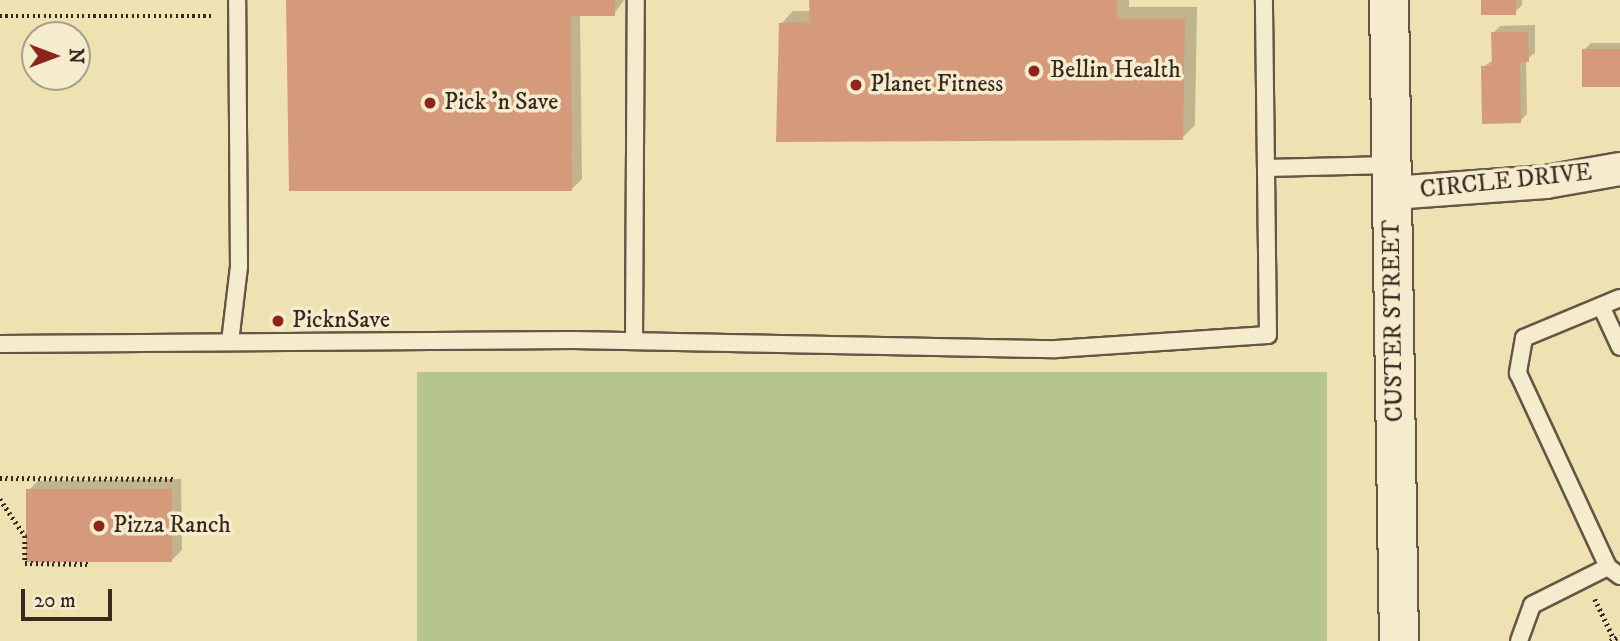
<!DOCTYPE html>
<html>
<head>
<meta charset="utf-8">
<style>
	body { margin:0 }
	#map { position:relative; width:1620px; height:641px; overflow:hidden; background:#efe2b2; font-family:"IM FELL DW Pica",serif }
	div>[style] { position:absolute }
	[style*='--x'] { left:calc(var(--x)*1px); top:calc(var(--y)*1px); width:calc(var(--w)*1px); rotate:calc(var(--a)*1deg) }
	.green>* { inset:0; background:#b6c48e; transform-origin:0 0 }
	.shadow>* { inset:0; background:#0003 }
	.building>* { inset:0; background:#d5997c; transform-origin:0 0 }
	.path>* { height:4.5px; margin-top:-2.25px; transform-origin:0; background:repeating-linear-gradient(90deg,#382822 0 2px,transparent 0 5.5px) }
	.roads { filter:drop-shadow(2px 0 #665646) drop-shadow(-2px 0 #665646) drop-shadow(0 2px #665646) drop-shadow(0 -2px #665646) }
	.service>* { height:16px; margin:-8px; padding:0 8px; transform-origin:8px; border-radius:8px; background:#f5eccd }
	.minor>* { height:32px; margin:-16px; padding:0 16px; transform-origin:16px; border-radius:16px; background:#f5eccd }
	.tertiary>* { height:38px; margin:-19px; padding:0 19px; transform-origin:19px; border-radius:19px; background:#f5eccd }
	.dots>* { width:19px; height:19px; translate:-50% -50%; box-sizing:border-box; border:4px solid #f5eccd; border-radius:50% }
	span { translate:-50% -50%; white-space:nowrap; text-align:center; line-height:1.15; -webkit-text-stroke:7px #f5eccd; paint-order:stroke }
	.poi-label { font-size:24px; color:#382822 }
	.left { translate:0 -50%; text-align:left }
	.street-label { font-size:24px; color:#382822 }
	.north { position:absolute; left:21px; top:21px; width:70px; height:70px; box-sizing:border-box; background:#f5eccd; border:2px solid #a99e89; border-radius:50%; rotate:90deg; font-size:19px; font-weight:700; line-height:28px; text-align:center; color:#382822 }
	.north::after { content:''; display:block; margin:auto; width:24px; height:32px; background:#8f2418; clip-path:polygon(50% 0,100% 100%,50% 72%,0 100%) }
	.scale { position:absolute; left:21px; top:589px; width:91px; height:32px; box-sizing:border-box; border:4px solid #382822; border-top:0; padding-left:9px; font-size:21px; line-height:24px; white-space:nowrap; color:#382822; -webkit-text-stroke:5px #f5eccd; paint-order:stroke }
</style>
</head>
<body>
<div id="map">
	<div class="green">
		<i style="left:1327px;top:372px;width:269px;height:910px;rotate:90deg"></i>
	</div>
	<div class="shadow">
		<i style="clip-path:polygon(288px 0,624px 0,614px 14px,580px 14px,582px 179px,571px 190px)"></i>
		<i style="clip-path:polygon(811px 0,1129px 0,1129px 7px,1197px 7px,1195px 125px,1182px 138px,781px 24px,793px 11px,811px 11px)"></i>
		<i style="clip-path:polygon(1483px 0,1522px 0,1522px 5px,1515px 12px)"></i>
		<i style="clip-path:polygon(1535px 25px,1535px 53px,1526px 60px,1527px 114px,1520px 121px,1483px 67px,1493px 60px,1493px 33px,1500px 26px)"></i>
		<i style="clip-path:polygon(1591px 43px,1620px 43px,1620px 86px,1584px 50px)"></i>
		<i style="clip-path:polygon(181px 479px,182px 550px,172px 560px,28px 491px,38px 481px)"></i>
	</div>
	<div class="building">
		<i style="clip-path:polygon(286px 0,615px 0,615px 16px,571px 16px,572px 191px,289px 191px)"></i>
		<i style="clip-path:polygon(809px 0,1117px 0,1117px 19px,1185px 19px,1183px 140px,776px 142px,779px 23px,810px 22px)"></i>
		<i style="left:1481px;top:0;width:35px;height:15px"></i>
		<i style="clip-path:polygon(1491px 32px,1528px 32px,1529px 62px,1520px 62px,1521px 123px,1482px 124px,1481px 66px,1492px 66px)"></i>
		<i style="left:1620px;top:49px;width:38px;height:38px;rotate:90deg"></i>
		<i style="left:172px;top:489px;width:73px;height:146px;rotate:90deg"></i>
	</div>
	<div class="path">
		<i style="--x:0;--y:16;--w:211;--a:0"></i>
		<i style="--x:0;--y:478;--w:174;--a:0.3"></i>
		<i style="--x:0;--y:499;--w:45;--a:56"></i>
		<i style="--x:25;--y:536;--w:27;--a:90"></i>
		<i style="--x:25;--y:563;--w:64;--a:0.9"></i>
		<i style="--x:1595;--y:599;--w:44;--a:64.6"></i>
		<i style="--x:1610;--y:641;--w:11;--a:-27"></i>
	</div>
	<div class="roads">
		<div class="service">
			<i style="--x:1266;--y:168;--w:125;--a:-1.4"></i>
			<i style="--x:1620;--y:298;--w:104;--a:157.4"></i>
			<i style="--x:1524;--y:338;--w:36;--a:100"></i>
			<i style="--x:1518;--y:373;--w:214;--a:65.1"></i>
			<i style="--x:1608;--y:567;--w:15;--a:37"></i>
			<i style="--x:1601;--y:306;--w:45;--a:65.1"></i>
			<i style="--x:634;--y:341;--w:341;--a:-89.7"></i>
			<i style="--x:230;--y:342;--w:76;--a:-83.2"></i>
			<i style="--x:239;--y:267;--w:267;--a:-90.4"></i>
			<i style="--x:0;--y:344;--w:573;--a:-0.4"></i>
			<i style="--x:573;--y:340;--w:483;--a:1.1"></i>
			<i style="--x:1056;--y:349;--w:212;--a:-3.8"></i>
			<i style="--x:1268;--y:335;--w:335;--a:-90.7"></i>
			<i style="--x:1519;--y:641;--w:38;--a:-70"></i>
			<i style="--x:1532;--y:605;--w:85;--a:-26.6"></i>
		</div>
		<div class="minor">
			<i style="--x:1392;--y:193;--w:154;--a:-4.1"></i>
			<i style="--x:1546;--y:182;--w:75;--a:-10"></i>
		</div>
		<div class="tertiary">
			<i style="--x:1389;--y:0;--w:641;--a:89.11"></i>
		</div>
	</div>
	<div class="dots">
		<i style="left:1034px;top:71px;background:#8f2418"></i>
		<i style="left:856px;top:85px;background:#8f2418"></i>
		<i style="left:430px;top:103px;background:#8f2418"></i>
		<i style="left:278px;top:321px;background:#8f2418"></i>
		<i style="left:99px;top:526px;background:#8f2418"></i>
	</div>
	<div class="poi-label">
		<span class="left" style="left:1050px;top:71px">Bellin Health</span>
		<span class="left" style="left:870px;top:85px">Planet Fitness</span>
		<span class="left" style="left:444px;top:103px">Pick 'n Save</span>
		<span class="left" style="left:292px;top:321px">PicknSave</span>
		<span class="left" style="left:113px;top:526px">Pizza Ranch</span>
	</div>
	<div class="street-label">
		<span style="left:1506px;top:182px;rotate:-6deg">CIRCLE DRIVE</span>
		<span style="left:1394px;top:321px;rotate:-91deg">CUSTER STREET</span>
	</div>
	<div class="north">N</div>
	<div class="scale">20 m</div>
</div>
</body>
</html>
